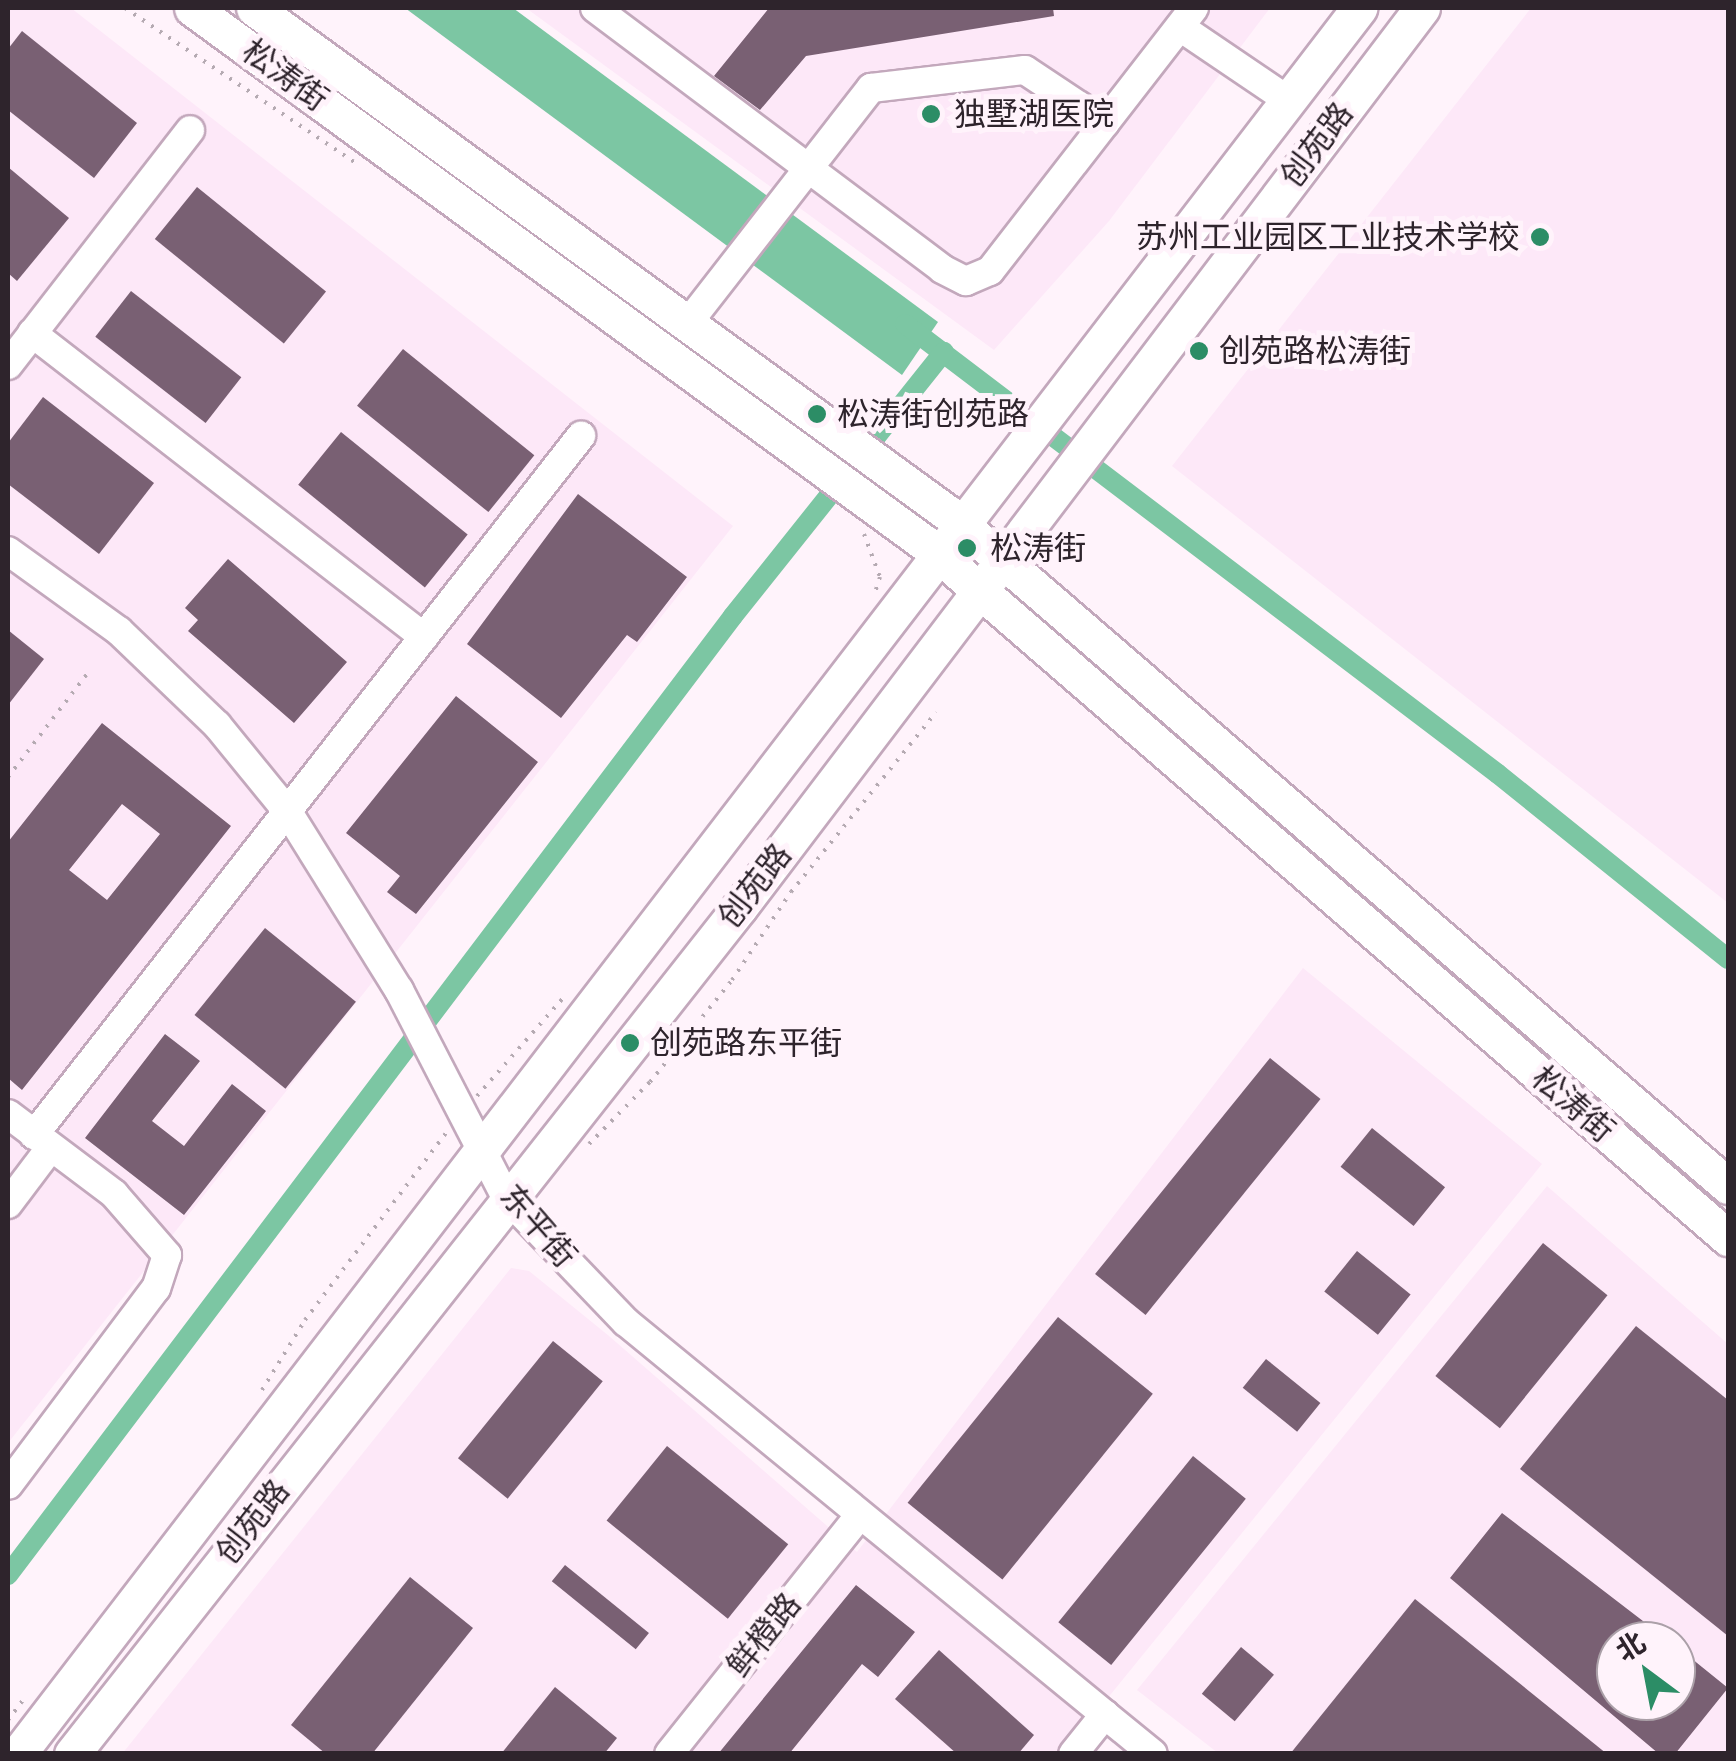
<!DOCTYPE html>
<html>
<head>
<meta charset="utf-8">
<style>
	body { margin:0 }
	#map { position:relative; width:1736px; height:1761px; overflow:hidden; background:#fff3fb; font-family:"DejaVu Sans","Noto Sans SC",sans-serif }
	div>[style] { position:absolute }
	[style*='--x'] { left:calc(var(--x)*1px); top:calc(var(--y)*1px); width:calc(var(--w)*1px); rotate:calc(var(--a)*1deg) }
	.built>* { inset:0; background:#fde8f8 }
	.water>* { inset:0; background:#7cc6a3 }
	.canal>* { height:20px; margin:-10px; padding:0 10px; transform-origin:10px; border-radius:10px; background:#7cc6a3 }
	.building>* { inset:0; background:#796073; transform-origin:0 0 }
	.path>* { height:4px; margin-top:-2px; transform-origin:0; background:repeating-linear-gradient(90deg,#b5aab2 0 2.5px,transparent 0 10.5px) }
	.roads { filter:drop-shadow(2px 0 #c3a8bc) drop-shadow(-2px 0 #c3a8bc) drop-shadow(0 2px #c3a8bc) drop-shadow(0 -2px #c3a8bc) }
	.minor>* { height:28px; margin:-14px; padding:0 14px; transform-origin:14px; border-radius:14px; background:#fff }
	.major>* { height:35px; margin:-17.5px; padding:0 17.5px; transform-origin:17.5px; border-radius:17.5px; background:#fff }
	.dots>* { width:28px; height:28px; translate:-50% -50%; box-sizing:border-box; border:5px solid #fff3fb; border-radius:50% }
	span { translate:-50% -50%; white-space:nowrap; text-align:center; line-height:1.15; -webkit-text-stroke:10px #fff3fb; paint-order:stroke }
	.street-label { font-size:32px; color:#2e242c }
	.poi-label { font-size:32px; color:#2e242c }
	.left { translate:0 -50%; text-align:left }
	.right { translate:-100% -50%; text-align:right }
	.frame { position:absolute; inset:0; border:10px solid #2e242c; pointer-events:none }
	.north { position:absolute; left:1596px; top:1621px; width:100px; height:100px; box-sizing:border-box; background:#fff3fb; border:2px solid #aba0a8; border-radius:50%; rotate:328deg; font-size:28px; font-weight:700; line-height:40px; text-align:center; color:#2e242c }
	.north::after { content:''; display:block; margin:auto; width:35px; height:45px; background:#2c8d66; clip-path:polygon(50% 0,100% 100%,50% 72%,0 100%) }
</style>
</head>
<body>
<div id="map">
	<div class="built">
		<i style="clip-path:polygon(8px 8px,71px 8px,733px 526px,8px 1443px)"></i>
		<i style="clip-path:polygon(526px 8px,1270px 8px,1109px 221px,994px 350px)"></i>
		<i style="clip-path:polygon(1531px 8px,1728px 8px,1728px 903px,1172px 466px)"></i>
		<i style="clip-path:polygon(1303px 968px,1542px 1164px,1063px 1753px,122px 1754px,511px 1268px,529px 1271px,609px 1336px,857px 1552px)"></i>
		<i style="clip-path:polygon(evenodd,1547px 1186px,1728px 1344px,1728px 1753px,1218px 1753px,1137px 1690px,1547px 1186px,1616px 1641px,1676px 1641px,1676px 1701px,1616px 1701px,1616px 1641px)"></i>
	</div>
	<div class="water">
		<i style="clip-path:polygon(405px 8px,513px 8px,938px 322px,902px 375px)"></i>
	</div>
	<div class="canal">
		<i style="--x:905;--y:324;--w:744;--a:37.19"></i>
		<i style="--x:1498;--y:774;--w:295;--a:38.8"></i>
		<i style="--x:8;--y:1575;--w:1202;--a:-52.91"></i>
		<i style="--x:733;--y:616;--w:338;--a:-51.4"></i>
	</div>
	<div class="building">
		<i style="clip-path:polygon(769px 8px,1053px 8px,1054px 16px,806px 56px,760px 110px,714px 76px)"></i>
		<i style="clip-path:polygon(22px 31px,137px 123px,94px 178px,8px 110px,8px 49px)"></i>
		<i style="clip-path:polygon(8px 167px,69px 218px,17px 281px,8px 273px)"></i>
		<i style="left:197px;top:187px;width:166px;height:67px;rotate:39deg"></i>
		<i style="left:131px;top:291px;width:140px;height:58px;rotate:38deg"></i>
		<i style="left:403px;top:349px;width:169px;height:73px;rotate:39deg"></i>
		<i style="clip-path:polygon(43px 397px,154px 483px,99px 554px,8px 484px,8px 443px)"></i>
		<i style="left:341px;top:432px;width:163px;height:68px;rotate:39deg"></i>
		<i style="clip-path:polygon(578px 494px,687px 577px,637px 642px,627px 635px,561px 718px,467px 644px)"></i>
		<i style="clip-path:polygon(228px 559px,347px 662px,294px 723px,188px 631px,198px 620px,185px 608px)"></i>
		<i style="clip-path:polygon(8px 630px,44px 659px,8px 705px)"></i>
		<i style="clip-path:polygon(456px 696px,538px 762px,416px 914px,387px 892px,400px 876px,346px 833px)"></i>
		<i style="clip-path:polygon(evenodd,102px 723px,231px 826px,22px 1090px,8px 1078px,8px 842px,102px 723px,122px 804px,160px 834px,107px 900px,69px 870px,122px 804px)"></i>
		<i style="left:265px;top:928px;width:117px;height:112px;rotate:39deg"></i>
		<i style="clip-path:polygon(165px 1034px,200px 1061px,152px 1121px,184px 1146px,232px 1084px,266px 1111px,184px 1215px,85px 1138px)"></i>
		<i style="left:1270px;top:1058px;width:65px;height:278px;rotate:39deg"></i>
		<i style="left:1372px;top:1128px;width:94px;height:50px;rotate:39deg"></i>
		<i style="left:1543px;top:1243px;width:83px;height:171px;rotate:39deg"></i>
		<i style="left:1357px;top:1251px;width:69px;height:52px;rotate:39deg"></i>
		<i style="left:1058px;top:1317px;width:122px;height:239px;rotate:39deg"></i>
		<i style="clip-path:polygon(1636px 1326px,1728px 1400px,1728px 1636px,1520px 1469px)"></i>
		<i style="left:553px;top:1341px;width:64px;height:151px;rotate:39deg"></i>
		<i style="left:1266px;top:1359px;width:70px;height:37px;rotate:39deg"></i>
		<i style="left:667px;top:1446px;width:156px;height:96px;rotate:39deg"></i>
		<i style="left:1193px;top:1456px;width:68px;height:214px;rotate:39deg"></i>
		<i style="clip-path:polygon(1502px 1513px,1669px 1641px,1616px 1641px,1616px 1701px,1676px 1701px,1676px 1646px,1728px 1688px,1675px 1754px,1659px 1754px,1450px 1578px)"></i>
		<i style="left:565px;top:1565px;width:108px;height:21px;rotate:39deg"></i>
		<i style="clip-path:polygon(410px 1577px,473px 1628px,372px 1754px,326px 1754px,291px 1725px)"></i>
		<i style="clip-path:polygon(856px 1585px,915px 1632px,878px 1677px,862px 1664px,789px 1754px,718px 1754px)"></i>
		<i style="clip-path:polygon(1415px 1599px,1607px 1754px,1290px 1754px)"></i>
		<i style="left:1241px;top:1647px;width:43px;height:61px;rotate:40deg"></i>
		<i style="clip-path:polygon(939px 1650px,1034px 1735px,1018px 1754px,957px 1754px,895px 1699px)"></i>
		<i style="clip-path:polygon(555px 1687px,617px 1738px,604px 1754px,501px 1754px)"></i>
	</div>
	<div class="path">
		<i style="--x:125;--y:8;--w:280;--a:33.9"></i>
		<i style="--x:864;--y:534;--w:46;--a:69.6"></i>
		<i style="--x:880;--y:577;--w:19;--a:108"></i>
		<i style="--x:8;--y:777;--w:135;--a:-52.5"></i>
		<i style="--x:477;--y:1096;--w:130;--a:-48.7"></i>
		<i style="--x:589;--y:1144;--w:87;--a:-45.5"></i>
		<i style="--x:650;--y:1082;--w:131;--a:-51.2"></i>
		<i style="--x:732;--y:980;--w:106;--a:-56.2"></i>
		<i style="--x:791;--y:892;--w:231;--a:-51.1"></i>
		<i style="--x:262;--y:1390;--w:82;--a:-58.4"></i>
		<i style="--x:305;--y:1320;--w:238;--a:-53"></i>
		<i style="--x:8;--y:1720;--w:26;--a:-53"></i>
	</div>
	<div class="roads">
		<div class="minor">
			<i style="--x:595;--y:8;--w:434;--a:36.9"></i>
			<i style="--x:942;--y:269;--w:27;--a:27"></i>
			<i style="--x:966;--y:281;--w:26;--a:-23"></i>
			<i style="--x:990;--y:271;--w:333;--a:-52.2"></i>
			<i style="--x:1180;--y:27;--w:130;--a:34.1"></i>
			<i style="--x:688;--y:323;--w:298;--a:-52.1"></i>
			<i style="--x:871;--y:88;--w:155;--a:-6.7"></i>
			<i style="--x:1025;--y:70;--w:96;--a:33.5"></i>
			<i style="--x:32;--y:333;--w:496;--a:37.8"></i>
			<i style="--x:8;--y:365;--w:297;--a:-52.2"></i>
			<i style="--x:8;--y:551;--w:137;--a:35.8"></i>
			<i style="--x:119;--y:631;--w:136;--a:43.8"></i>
			<i style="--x:217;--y:725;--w:112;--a:50.8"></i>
			<i style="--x:288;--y:812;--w:210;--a:58.1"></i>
			<i style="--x:399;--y:990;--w:233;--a:62.7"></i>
			<i style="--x:506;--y:1197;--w:173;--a:46.2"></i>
			<i style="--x:626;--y:1322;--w:681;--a:39.34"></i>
			<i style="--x:8;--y:1114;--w:133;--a:37"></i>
			<i style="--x:114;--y:1194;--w:81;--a:49"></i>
			<i style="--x:167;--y:1255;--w:35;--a:108"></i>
			<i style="--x:156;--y:1288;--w:246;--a:126.9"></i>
			<i style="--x:34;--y:1135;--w:888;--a:-51.96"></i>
			<i style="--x:8;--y:1204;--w:71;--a:-53"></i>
			<i style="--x:669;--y:1754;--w:305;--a:-51.4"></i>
			<i style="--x:1073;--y:1754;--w:51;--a:-51.3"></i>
		</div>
		<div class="major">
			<i style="--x:192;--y:8;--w:909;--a:36.14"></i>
			<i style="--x:926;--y:544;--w:1061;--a:40.87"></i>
			<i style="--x:254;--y:8;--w:860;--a:36.06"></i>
			<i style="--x:949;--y:514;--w:1029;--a:40.78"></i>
			<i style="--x:18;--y:1754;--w:2202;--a:-52.47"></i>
			<i style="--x:72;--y:1754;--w:1077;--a:-51.75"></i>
			<i style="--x:739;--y:908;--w:1130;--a:-52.81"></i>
		</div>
	</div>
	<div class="dots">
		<i style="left:931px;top:114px;background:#2c8d66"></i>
		<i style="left:1540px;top:237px;background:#2c8d66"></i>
		<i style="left:1199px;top:351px;background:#2c8d66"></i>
		<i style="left:817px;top:414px;background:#2c8d66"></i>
		<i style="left:967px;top:548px;background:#2c8d66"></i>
		<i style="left:630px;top:1043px;background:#2c8d66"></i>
	</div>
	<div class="street-label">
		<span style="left:285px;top:75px;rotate:36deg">松涛街</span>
		<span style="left:1317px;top:145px;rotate:-53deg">创苑路</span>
		<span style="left:755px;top:886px;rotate:-52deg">创苑路</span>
		<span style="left:1573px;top:1104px;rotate:41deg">松涛街</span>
		<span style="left:538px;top:1226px;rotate:49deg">东平街</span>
		<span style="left:253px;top:1522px;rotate:-52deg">创苑路</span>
		<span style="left:764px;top:1635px;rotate:-51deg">鲜橙路</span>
	</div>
	<div class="poi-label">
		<span class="left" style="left:954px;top:114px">独墅湖医院</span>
		<span class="right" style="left:1520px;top:237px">苏州工业园区工业技术学校</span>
		<span class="left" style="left:1219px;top:351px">创苑路松涛街</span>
		<span class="left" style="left:837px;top:414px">松涛街创苑路</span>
		<span class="left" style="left:990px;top:548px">松涛街</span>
		<span class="left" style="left:650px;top:1043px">创苑路东平街</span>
	</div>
	<div class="frame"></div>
	<div class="north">北</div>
</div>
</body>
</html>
